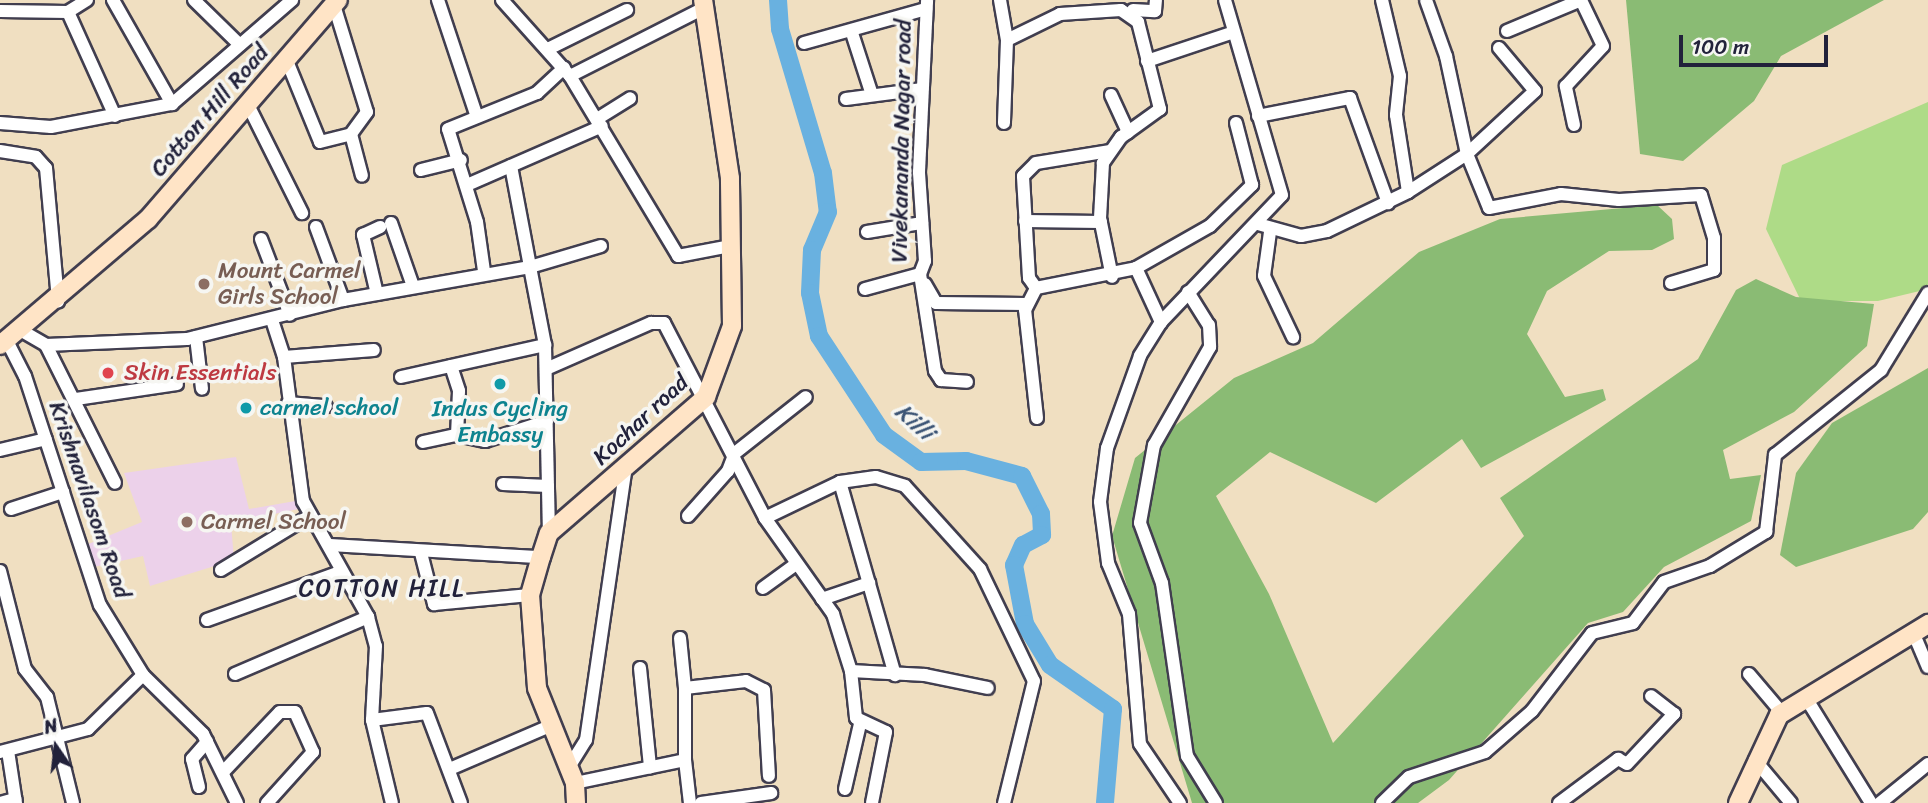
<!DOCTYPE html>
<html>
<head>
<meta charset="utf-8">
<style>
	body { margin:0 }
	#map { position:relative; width:1928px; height:803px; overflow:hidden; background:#f0dfc1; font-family:Sriracha,sans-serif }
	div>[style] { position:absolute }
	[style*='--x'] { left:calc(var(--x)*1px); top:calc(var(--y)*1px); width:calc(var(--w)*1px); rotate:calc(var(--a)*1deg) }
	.built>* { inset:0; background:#ecd1ea }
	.green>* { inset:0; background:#aedb87 }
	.forest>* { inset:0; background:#8abb74 }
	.river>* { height:18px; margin:-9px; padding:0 9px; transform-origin:9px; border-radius:9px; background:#69b1e0 }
	.roads { filter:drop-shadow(2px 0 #413e4f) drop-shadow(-2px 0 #413e4f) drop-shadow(0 2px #413e4f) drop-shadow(0 -2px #413e4f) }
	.street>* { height:12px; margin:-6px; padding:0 6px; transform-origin:6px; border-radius:6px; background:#fff }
	.secondary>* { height:18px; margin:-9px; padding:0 9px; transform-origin:9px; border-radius:9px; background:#ffe4c6 }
	.dots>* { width:19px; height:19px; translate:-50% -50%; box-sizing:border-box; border:4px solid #f6f6f2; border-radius:50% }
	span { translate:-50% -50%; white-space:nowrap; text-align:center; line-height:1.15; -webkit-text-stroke:7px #f6f6f2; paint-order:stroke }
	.street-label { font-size:23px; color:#22223b }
	.education-label { font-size:23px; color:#785e54 }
	.left { translate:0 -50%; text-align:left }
	.health-label { font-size:23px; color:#be3a42 }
	.culture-label { font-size:23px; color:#0d838f }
	.water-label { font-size:24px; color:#3b5475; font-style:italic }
	.neighbourhood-label { font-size:24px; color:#22223b; letter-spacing:2px }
	.north { position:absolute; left:21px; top:712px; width:70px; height:70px; -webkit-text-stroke:5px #f6f6f2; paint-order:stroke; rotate:346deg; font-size:19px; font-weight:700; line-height:28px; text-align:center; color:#22223b }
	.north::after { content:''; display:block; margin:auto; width:24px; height:32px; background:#22223b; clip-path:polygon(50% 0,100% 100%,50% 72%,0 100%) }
	.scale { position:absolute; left:1679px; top:35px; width:149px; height:32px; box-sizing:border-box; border:4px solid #22223b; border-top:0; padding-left:9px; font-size:21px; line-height:24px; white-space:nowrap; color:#22223b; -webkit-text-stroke:5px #f6f6f2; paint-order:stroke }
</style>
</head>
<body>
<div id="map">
	<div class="built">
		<i style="clip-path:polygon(236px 457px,249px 509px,301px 500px,303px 508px,231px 523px,234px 560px,150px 586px,143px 556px,94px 567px,86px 545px,142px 522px,124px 473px)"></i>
	</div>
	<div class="green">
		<i style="clip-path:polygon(1928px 102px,1928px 289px,1878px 301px,1801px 301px,1766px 229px,1782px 165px)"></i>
	</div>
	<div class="forest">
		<i style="clip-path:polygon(1626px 0,1884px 0,1781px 56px,1754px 101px,1683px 161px,1640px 154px)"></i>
		<i style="clip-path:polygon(1657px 205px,1672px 219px,1674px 239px,1652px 250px,1609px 251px,1547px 291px,1527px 334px,1565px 397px,1603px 389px,1606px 400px,1481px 468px,1462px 439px,1376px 503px,1270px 452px,1216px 496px,1269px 594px,1333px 743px,1524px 536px,1500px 498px,1698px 359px,1736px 290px,1756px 279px,1796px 297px,1874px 304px,1867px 346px,1794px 412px,1723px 450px,1730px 479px,1761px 475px,1751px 521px,1664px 567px,1623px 612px,1588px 623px,1449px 780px,1418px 803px,1192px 803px,1112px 536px,1135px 458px,1234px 378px,1313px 343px,1419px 252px,1500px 219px)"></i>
		<i style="clip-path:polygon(1928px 368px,1928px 512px,1913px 529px,1796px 567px,1780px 555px,1796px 473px,1832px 423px)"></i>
	</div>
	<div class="river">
		<i style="--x:778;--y:0;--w:29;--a:86"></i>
		<i style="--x:780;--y:29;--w:150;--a:73.4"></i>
		<i style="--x:823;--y:173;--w:39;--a:83"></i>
		<i style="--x:828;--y:212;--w:41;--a:112.8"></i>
		<i style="--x:812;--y:250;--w:43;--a:92.7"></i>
		<i style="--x:810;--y:293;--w:44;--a:78.2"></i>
		<i style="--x:819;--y:336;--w:118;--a:56.7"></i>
		<i style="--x:884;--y:435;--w:46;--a:36.1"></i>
		<i style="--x:921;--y:462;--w:45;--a:-1.3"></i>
		<i style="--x:966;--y:461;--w:58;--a:15"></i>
		<i style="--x:1022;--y:476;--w:42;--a:63.4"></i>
		<i style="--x:1041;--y:514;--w:21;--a:87"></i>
		<i style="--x:1042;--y:535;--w:21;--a:152"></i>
		<i style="--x:1023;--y:545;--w:22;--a:114"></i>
		<i style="--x:1014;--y:565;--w:60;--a:79.4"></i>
		<i style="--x:1025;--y:624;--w:48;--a:58.6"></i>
		<i style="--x:1050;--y:665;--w:77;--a:34.9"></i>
		<i style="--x:1113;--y:709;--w:94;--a:94.9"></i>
	</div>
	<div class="roads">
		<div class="street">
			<i style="--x:87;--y:0;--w:22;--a:148"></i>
			<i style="--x:68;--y:12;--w:114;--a:65.7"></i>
			<i style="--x:113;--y:0;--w:120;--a:60.4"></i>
			<i style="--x:194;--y:0;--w:64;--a:44.4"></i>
			<i style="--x:438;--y:0;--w:123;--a:71.6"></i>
			<i style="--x:502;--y:0;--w:102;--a:48.2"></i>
			<i style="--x:570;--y:76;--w:210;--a:59"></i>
			<i style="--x:678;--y:256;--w:54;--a:-10.7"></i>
			<i style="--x:1000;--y:0;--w:41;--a:80.1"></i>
			<i style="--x:1007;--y:40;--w:83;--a:92.1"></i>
			<i style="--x:1382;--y:0;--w:78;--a:76.7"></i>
			<i style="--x:1400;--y:76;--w:39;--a:96"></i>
			<i style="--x:1396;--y:115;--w:78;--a:81.1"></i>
			<i style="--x:334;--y:5;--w:112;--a:72.9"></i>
			<i style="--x:367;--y:112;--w:27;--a:126"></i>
			<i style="--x:351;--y:134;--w:43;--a:75.3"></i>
			<i style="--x:1133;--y:10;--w:22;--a:3"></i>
			<i style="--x:1155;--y:11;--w:11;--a:-85"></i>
			<i style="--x:0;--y:11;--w:68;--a:0.8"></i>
			<i style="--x:1507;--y:31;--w:80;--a:-22.7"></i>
			<i style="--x:852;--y:33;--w:65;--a:72.1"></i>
			<i style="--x:1007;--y:40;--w:59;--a:-26.1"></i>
			<i style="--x:1060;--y:14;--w:61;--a:-3.8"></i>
			<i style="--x:1121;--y:10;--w:21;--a:35"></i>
			<i style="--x:1138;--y:22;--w:90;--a:75.8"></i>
			<i style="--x:1160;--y:109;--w:48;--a:144.3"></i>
			<i style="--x:1121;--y:137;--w:32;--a:125"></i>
			<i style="--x:1103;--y:163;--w:55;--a:93.1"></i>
			<i style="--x:1100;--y:218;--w:60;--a:78.5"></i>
			<i style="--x:804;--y:43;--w:127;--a:-15.6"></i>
			<i style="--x:550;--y:48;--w:86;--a:-26.3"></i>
			<i style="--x:1499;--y:48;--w:56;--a:50.1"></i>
			<i style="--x:1535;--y:91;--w:93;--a:137.2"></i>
			<i style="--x:1467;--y:154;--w:58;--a:67.8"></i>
			<i style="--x:1489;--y:208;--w:73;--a:-11"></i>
			<i style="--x:1561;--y:194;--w:58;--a:5.9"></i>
			<i style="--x:1619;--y:200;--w:82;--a:-3.5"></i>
			<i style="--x:1701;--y:195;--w:45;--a:73.2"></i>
			<i style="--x:1714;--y:238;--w:32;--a:90"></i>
			<i style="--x:1714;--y:270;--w:45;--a:163.2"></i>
			<i style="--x:287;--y:61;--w:87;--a:67.8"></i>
			<i style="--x:320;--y:142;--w:32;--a:-14"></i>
			<i style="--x:1147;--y:61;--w:89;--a:-18.4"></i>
			<i style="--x:570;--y:76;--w:150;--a:-26.9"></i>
			<i style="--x:1111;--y:95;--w:41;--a:65.3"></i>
			<i style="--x:846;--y:99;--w:77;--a:-7.5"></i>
			<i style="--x:248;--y:105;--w:121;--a:63.4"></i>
			<i style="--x:1258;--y:116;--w:94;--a:-11.1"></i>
			<i style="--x:1350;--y:98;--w:112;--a:70.1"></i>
			<i style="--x:597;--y:119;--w:39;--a:-32"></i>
			<i style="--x:0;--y:123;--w:51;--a:4.5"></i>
			<i style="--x:51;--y:127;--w:123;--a:-10.8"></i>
			<i style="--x:172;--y:104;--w:159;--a:-40.9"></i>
			<i style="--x:1574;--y:125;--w:40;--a:-102"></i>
			<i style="--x:1566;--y:86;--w:54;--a:-47.2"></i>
			<i style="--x:1603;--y:46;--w:51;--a:-115.6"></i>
			<i style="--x:0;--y:151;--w:36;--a:9"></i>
			<i style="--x:36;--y:157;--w:15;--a:48"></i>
			<i style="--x:46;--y:168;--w:134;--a:84.8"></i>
			<i style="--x:511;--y:166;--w:103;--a:79.3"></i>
			<i style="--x:530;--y:267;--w:74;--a:-16.5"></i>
			<i style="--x:421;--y:170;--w:41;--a:-14"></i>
			<i style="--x:467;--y:185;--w:147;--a:-23.6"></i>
			<i style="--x:1025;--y:221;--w:76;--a:0.8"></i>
			<i style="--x:391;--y:223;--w:67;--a:70.8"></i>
			<i style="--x:1258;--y:224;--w:45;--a:15.6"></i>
			<i style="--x:1301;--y:236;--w:26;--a:-11"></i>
			<i style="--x:1327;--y:231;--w:90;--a:-25.7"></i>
			<i style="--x:1408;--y:192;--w:70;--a:-32.8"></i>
			<i style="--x:1467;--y:154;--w:100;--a:-102.1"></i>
			<i style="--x:1446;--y:56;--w:59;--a:-109.7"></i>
			<i style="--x:316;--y:227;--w:78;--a:69.7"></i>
			<i style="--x:867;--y:232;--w:56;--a:-9.3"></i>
			<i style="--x:1270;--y:232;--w:44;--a:97.8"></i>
			<i style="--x:1264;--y:276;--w:68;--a:64.6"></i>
			<i style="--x:261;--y:239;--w:81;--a:69.1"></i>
			<i style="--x:1136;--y:268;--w:85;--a:-29.6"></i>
			<i style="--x:1210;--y:226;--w:59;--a:-44.3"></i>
			<i style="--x:1252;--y:185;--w:64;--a:-104.5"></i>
			<i style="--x:484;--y:271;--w:49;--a:-98.1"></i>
			<i style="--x:477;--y:222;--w:97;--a:-107.3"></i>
			<i style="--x:448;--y:129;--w:96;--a:-22"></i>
			<i style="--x:537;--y:93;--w:37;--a:-43"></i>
			<i style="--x:920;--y:274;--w:98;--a:81.2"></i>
			<i style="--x:935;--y:371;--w:11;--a:56"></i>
			<i style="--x:941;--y:380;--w:26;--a:4"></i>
			<i style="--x:925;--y:284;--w:22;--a:60"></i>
			<i style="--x:936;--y:303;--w:90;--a:0.6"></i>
			<i style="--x:1036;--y:288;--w:12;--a:-125"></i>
			<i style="--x:1029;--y:278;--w:102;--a:-93.4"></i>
			<i style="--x:1023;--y:176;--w:18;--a:-45"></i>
			<i style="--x:1036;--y:163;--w:74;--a:-9.3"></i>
			<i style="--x:865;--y:289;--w:57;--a:-15.3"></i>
			<i style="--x:920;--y:274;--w:14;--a:-69"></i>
			<i style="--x:925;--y:261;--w:89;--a:-93.9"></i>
			<i style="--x:919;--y:172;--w:172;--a:-87.3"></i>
			<i style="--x:1188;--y:292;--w:39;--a:58"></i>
			<i style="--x:1209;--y:325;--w:22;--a:87"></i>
			<i style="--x:1210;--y:347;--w:113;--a:119.7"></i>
			<i style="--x:1154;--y:445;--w:79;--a:100.2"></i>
			<i style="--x:1140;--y:523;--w:64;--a:69.9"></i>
			<i style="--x:1162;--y:583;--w:175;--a:81.8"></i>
			<i style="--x:1187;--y:756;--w:55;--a:58.3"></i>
			<i style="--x:377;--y:294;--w:61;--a:-103.3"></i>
			<i style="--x:363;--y:235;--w:19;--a:-25"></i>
			<i style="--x:272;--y:320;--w:39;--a:72"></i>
			<i style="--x:284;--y:357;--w:145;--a:82.5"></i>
			<i style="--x:303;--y:501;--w:133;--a:60.7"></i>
			<i style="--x:368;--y:617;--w:30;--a:75"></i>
			<i style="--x:376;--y:646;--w:74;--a:93.1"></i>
			<i style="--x:372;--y:720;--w:85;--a:76.5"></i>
			<i style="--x:1161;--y:322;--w:175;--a:-46.4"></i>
			<i style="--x:1282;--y:195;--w:203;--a:-106.3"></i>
			<i style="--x:22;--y:331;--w:28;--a:30"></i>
			<i style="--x:46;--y:345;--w:141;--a:-2.4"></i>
			<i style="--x:187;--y:339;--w:161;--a:-14"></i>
			<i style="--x:343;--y:300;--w:190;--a:-10"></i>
			<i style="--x:530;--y:267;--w:79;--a:79.1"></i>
			<i style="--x:545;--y:345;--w:188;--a:88.8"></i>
			<i style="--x:196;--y:337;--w:52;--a:83.4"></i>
			<i style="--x:7;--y:341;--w:39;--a:63"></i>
			<i style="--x:25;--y:376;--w:241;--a:71.9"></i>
			<i style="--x:100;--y:605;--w:82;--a:58.4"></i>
			<i style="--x:143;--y:675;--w:84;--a:44.5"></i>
			<i style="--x:203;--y:734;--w:77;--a:63.8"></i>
			<i style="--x:46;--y:345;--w:154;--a:63.4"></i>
			<i style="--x:284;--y:357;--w:90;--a:-4.4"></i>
			<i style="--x:451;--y:366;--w:26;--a:72"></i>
			<i style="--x:459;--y:391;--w:44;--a:92.6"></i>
			<i style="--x:546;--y:369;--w:115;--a:-23.7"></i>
			<i style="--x:651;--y:323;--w:13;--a:0"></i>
			<i style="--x:664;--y:323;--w:220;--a:62.6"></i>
			<i style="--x:765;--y:518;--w:118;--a:54.7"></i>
			<i style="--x:833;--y:614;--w:60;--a:72.5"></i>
			<i style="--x:851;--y:671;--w:47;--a:83.9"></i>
			<i style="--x:856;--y:718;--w:33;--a:25"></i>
			<i style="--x:886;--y:732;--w:72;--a:101.2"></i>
			<i style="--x:401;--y:377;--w:148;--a:-12.5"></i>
			<i style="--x:76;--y:399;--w:102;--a:-8.4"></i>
			<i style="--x:288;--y:403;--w:38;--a:5"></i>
			<i style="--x:1037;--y:418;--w:109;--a:-96.3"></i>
			<i style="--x:1025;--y:310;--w:25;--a:-63"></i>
			<i style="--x:1036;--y:288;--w:102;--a:-11.3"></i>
			<i style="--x:1136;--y:268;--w:60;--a:65.2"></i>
			<i style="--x:1161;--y:322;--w:40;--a:122"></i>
			<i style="--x:1140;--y:356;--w:98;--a:109.7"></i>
			<i style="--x:1107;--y:448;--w:54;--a:97.4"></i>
			<i style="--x:1100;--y:502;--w:62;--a:82.5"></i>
			<i style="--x:1108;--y:563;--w:55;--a:67.6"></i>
			<i style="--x:1129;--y:614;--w:130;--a:85.2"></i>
			<i style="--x:1140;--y:744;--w:71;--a:55.9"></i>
			<i style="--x:423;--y:442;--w:35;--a:-12"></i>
			<i style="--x:457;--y:435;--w:29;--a:12"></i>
			<i style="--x:485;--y:441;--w:65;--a:-17.9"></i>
			<i style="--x:0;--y:450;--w:47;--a:-13.4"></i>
			<i style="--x:840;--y:482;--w:201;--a:74.1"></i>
			<i style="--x:503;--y:484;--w:45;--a:2.5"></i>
			<i style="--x:11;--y:509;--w:55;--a:-18.1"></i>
			<i style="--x:688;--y:516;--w:60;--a:-48.4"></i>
			<i style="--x:728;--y:471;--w:19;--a:-69"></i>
			<i style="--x:735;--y:453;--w:90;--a:-38.3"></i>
			<i style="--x:765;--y:518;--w:83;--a:-25.6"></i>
			<i style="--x:840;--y:482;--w:36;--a:-8"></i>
			<i style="--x:876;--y:477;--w:30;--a:17"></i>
			<i style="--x:905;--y:486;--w:112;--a:47.9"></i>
			<i style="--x:980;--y:569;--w:124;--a:64.3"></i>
			<i style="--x:1034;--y:681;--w:126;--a:103.8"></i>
			<i style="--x:330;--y:545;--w:211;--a:3.3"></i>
			<i style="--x:421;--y:553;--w:53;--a:75.7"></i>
			<i style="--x:434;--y:604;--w:96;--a:-5.4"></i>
			<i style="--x:221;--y:570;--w:105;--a:-31.4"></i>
			<i style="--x:0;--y:571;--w:101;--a:75.7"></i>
			<i style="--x:25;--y:669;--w:36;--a:52"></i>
			<i style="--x:47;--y:697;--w:109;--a:76.2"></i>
			<i style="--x:763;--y:588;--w:39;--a:-36"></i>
			<i style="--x:822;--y:599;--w:50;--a:-18.8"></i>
			<i style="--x:207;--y:620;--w:141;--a:-19.8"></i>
			<i style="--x:1913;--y:632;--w:38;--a:67"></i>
			<i style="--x:680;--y:638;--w:50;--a:84.3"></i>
			<i style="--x:640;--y:668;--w:100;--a:84.2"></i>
			<i style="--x:851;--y:671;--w:74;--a:3.1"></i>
			<i style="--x:925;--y:675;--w:64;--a:11.7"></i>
			<i style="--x:235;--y:674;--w:145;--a:-23.2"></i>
			<i style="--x:1749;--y:674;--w:51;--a:49.8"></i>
			<i style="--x:1806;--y:698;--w:123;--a:58.2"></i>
			<i style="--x:372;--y:720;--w:55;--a:-7.3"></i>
			<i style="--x:427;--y:713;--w:96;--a:69.3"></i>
			<i style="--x:8;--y:751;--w:53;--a:81.3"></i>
			<i style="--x:0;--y:752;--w:91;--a:-14.6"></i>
			<i style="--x:88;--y:729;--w:77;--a:-44.5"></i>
			<i style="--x:685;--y:760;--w:43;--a:83.4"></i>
			<i style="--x:1755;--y:760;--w:56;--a:50.1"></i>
			<i style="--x:569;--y:767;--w:32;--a:-58"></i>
			<i style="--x:586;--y:740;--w:271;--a:-81.7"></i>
			<i style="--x:452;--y:768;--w:107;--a:-23.2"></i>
			<i style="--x:224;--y:771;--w:81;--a:-46.5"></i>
			<i style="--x:280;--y:712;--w:15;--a:0"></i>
			<i style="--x:295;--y:712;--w:44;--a:65.8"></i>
			<i style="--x:313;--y:752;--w:69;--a:132"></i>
			<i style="--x:575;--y:783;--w:112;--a:-11.8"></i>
			<i style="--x:685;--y:760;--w:72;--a:-90"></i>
			<i style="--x:685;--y:688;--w:61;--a:-6.5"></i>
			<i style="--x:746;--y:681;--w:20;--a:27"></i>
			<i style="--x:764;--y:690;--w:86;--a:86.7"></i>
			<i style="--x:199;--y:787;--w:29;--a:-104"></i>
			<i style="--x:192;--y:759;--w:23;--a:-49"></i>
			<i style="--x:845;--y:789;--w:67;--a:-77"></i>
			<i style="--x:0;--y:803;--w:16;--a:-15"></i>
			<i style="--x:701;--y:803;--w:71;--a:-8.1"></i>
			<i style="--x:1382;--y:803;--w:37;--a:-44"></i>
			<i style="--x:1409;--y:777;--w:80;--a:-18.2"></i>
			<i style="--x:1485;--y:752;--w:62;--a:-41.1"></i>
			<i style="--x:1532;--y:711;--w:98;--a:-52.4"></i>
			<i style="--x:1592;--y:633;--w:42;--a:-13.7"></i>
			<i style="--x:1633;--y:623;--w:51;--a:-52.9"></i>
			<i style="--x:1664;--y:582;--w:49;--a:-19.2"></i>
			<i style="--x:1710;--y:566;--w:66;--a:-31.3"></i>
			<i style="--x:1766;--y:532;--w:78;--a:-83.3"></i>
			<i style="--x:1775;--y:455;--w:136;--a:-38.7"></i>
			<i style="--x:1881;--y:370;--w:90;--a:-58.6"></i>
			<i style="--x:1559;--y:803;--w:74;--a:-36.7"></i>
			<i style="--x:1618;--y:759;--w:10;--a:29"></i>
			<i style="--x:1627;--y:764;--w:69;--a:-46.8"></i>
			<i style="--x:1674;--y:714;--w:29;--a:-142"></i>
			<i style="--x:1880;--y:803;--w:62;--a:-39.1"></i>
		</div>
		<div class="secondary">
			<i style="--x:0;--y:345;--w:194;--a:-40.4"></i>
			<i style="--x:148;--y:219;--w:290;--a:-49.1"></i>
			<i style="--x:576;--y:803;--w:20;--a:-93"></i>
			<i style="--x:575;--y:783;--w:102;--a:-111.8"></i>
			<i style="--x:537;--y:688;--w:93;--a:-94.3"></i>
			<i style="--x:530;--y:595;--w:40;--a:-74"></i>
			<i style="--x:541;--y:557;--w:25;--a:-72"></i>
			<i style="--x:549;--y:533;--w:208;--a:-40.9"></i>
			<i style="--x:706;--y:397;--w:76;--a:-69.9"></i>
			<i style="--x:732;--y:326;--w:148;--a:-90.8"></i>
			<i style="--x:730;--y:178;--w:180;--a:-98.6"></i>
			<i style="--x:1738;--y:803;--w:97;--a:-65"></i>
			<i style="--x:1779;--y:715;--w:175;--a:-31.4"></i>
		</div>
	</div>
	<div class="dots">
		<i style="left:204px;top:284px;background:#8d6e63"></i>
		<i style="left:108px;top:373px;background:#e0444e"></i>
		<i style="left:500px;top:384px;background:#0f9aa8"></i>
		<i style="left:246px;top:408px;background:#0f9aa8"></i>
		<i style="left:187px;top:522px;background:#8d6e63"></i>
	</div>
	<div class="street-label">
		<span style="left:210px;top:111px;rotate:-49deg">Cotton Hill Road</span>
		<span style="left:902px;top:141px;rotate:-89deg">Vivekananda Nagar road</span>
		<span style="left:641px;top:420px;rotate:-43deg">Kochar road</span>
		<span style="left:89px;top:500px;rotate:71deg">Krishnavilasom Road</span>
	</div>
	<div class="education-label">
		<span class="left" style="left:218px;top:284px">Mount Carmel<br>Girls School</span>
		<span class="left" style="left:201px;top:522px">Carmel School</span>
	</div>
	<div class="health-label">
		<span class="left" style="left:124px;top:373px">Skin Essentials</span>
	</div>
	<div class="culture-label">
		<span class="left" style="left:260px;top:408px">carmel school</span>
		<span style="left:500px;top:422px">Indus Cycling<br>Embassy</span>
	</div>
	<div class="water-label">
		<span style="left:914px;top:422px;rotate:42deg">Killi</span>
	</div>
	<div class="neighbourhood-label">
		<span style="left:382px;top:589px">COTTON HILL</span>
	</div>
	<div class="north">N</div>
	<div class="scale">100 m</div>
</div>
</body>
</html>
